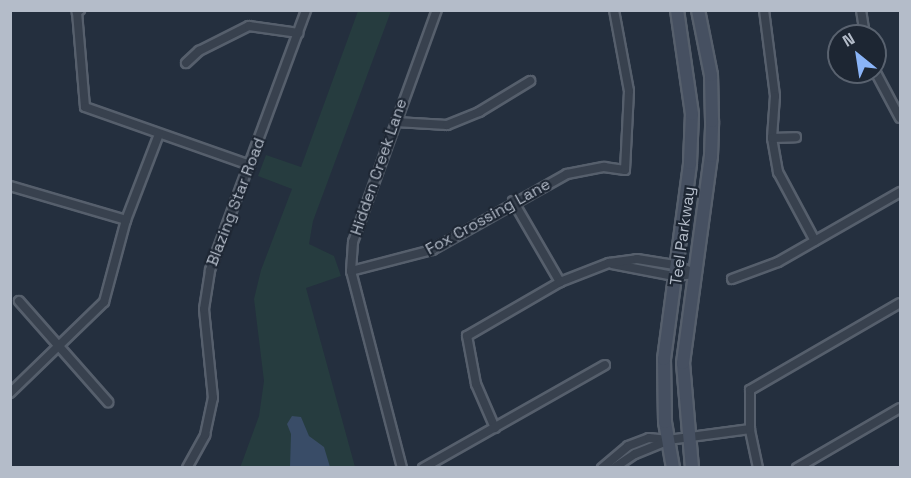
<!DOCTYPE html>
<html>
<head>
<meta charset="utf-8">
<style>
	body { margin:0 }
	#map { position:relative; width:911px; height:478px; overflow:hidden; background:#242f3e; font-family:"Space Grotesk",sans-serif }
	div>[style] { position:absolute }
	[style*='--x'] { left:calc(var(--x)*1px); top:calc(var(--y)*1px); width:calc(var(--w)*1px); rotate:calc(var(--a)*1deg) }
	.green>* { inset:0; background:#263c3f }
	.water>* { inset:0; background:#394c67 }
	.roads { filter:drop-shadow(2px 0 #565f6c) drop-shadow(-2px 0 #565f6c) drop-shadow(0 2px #565f6c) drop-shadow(0 -2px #565f6c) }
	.minor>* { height:8px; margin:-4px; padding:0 4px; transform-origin:4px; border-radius:4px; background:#38414e }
	.secondary>* { height:12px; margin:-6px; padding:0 6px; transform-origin:6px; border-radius:6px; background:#465061 }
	span { translate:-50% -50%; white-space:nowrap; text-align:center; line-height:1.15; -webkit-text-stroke:4.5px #1d2633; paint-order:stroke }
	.street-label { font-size:16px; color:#b4bcc9 }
	.frame { position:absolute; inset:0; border:12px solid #b4bcc9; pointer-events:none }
	.north { position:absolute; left:827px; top:24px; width:60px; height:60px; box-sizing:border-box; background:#1d2633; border:2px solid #59626f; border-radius:50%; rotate:330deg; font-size:16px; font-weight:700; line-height:24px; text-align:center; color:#b4bcc9 }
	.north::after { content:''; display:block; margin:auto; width:21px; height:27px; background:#8ab4f8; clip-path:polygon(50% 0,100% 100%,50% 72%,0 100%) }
</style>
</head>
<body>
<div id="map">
	<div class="green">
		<i style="clip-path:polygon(358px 11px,391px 11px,313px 221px,309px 244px,334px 256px,341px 276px,306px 288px,355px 467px,240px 468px,259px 416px,264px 381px,254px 299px,261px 270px,292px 189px,258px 176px,266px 155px,301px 167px)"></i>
	</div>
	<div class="water">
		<i style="clip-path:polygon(292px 416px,301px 417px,309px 436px,324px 447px,330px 467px,290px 467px,291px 434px,287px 424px)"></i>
	</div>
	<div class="roads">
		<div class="minor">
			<i style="--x:80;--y:10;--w:4;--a:146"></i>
			<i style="--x:77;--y:12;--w:95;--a:85.2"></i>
			<i style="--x:85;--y:107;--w:175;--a:19.4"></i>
			<i style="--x:764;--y:10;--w:87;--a:82.7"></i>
			<i style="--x:775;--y:96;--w:42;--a:94.1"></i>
			<i style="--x:772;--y:138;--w:35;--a:80"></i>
			<i style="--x:778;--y:172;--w:78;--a:61.8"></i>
			<i style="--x:861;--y:10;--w:26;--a:81"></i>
			<i style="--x:186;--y:63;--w:18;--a:-43"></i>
			<i style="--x:199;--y:51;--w:56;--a:-26.6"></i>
			<i style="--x:249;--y:26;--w:50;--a:8"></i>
			<i style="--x:875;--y:71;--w:53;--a:62"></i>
			<i style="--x:396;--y:122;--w:51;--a:3.4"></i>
			<i style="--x:447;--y:125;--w:35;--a:-22"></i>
			<i style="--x:479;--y:112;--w:60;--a:-31.3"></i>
			<i style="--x:772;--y:138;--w:24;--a:-2"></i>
			<i style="--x:10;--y:186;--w:121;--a:16.3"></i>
			<i style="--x:513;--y:201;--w:94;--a:59.9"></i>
			<i style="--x:612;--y:264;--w:62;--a:11.1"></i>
			<i style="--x:673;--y:276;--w:21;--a:-5"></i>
			<i style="--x:351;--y:271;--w:84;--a:-14.5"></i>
			<i style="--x:432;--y:250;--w:155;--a:-29.4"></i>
			<i style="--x:567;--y:174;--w:38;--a:-11"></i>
			<i style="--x:604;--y:167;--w:21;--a:8"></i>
			<i style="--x:625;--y:170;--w:79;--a:-87.1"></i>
			<i style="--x:629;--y:91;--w:82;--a:-100.5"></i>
			<i style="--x:732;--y:279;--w:49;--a:-20.3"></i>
			<i style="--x:778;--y:262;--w:141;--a:-29.8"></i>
			<i style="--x:19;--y:301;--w:135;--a:48.6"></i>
			<i style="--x:10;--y:393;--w:131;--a:-44.1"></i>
			<i style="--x:104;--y:302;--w:85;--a:-75"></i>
			<i style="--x:126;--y:220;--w:92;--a:-69"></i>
			<i style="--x:495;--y:428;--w:48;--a:-113.4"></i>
			<i style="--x:476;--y:384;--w:49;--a:-100.6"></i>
			<i style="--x:467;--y:336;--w:108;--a:-30.1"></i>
			<i style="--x:560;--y:282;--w:53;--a:-21.2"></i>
			<i style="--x:609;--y:263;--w:28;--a:-8"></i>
			<i style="--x:637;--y:259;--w:38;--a:9"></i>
			<i style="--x:675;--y:265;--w:21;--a:23"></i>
			<i style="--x:187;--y:468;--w:38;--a:-61"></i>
			<i style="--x:205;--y:435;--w:38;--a:-78"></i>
			<i style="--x:213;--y:398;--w:89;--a:-95.8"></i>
			<i style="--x:204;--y:309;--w:39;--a:-81"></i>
			<i style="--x:210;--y:270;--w:277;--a:-69.7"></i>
			<i style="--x:402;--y:468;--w:203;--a:-104.5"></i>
			<i style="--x:351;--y:271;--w:29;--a:-86"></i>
			<i style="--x:353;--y:242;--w:30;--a:-70"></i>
			<i style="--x:363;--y:214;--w:217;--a:-70.1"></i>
			<i style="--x:423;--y:468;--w:209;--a:-29.5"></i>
			<i style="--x:602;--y:468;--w:34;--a:-40"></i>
			<i style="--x:628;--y:446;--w:22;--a:-21"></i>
			<i style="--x:649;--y:438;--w:19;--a:6"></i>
			<i style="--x:668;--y:440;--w:83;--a:-7.6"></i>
			<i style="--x:614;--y:468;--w:25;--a:-34"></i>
			<i style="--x:635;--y:454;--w:35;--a:-22"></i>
			<i style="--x:758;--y:468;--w:40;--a:-102"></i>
			<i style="--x:750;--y:429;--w:39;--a:-90"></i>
			<i style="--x:750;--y:390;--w:173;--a:-30.1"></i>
			<i style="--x:797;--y:468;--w:119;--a:-30.2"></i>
		</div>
		<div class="secondary">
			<i style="--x:673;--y:468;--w:47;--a:-99.9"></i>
			<i style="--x:665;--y:422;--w:63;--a:-90.9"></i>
			<i style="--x:664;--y:359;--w:198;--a:-82.4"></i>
			<i style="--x:690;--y:163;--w:49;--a:-87.7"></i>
			<i style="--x:692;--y:114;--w:105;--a:-98.2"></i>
			<i style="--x:692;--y:468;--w:105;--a:-94.9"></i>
			<i style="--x:683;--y:363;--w:209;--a:-82.3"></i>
			<i style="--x:711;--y:156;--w:35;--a:-88"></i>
			<i style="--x:712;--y:121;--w:46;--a:-91.2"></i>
			<i style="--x:711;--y:75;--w:66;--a:-101.3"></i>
		</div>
	</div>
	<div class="street-label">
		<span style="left:379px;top:167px;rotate:-71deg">Hidden Creek Lane</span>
		<span style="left:236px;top:202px;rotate:-69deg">Blazing Star Road</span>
		<span style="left:488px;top:217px;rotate:-29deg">Fox Crossing Lane</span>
		<span style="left:683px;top:236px;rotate:-82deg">Teel Parkway</span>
	</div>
	<div class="frame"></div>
	<div class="north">N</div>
</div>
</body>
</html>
